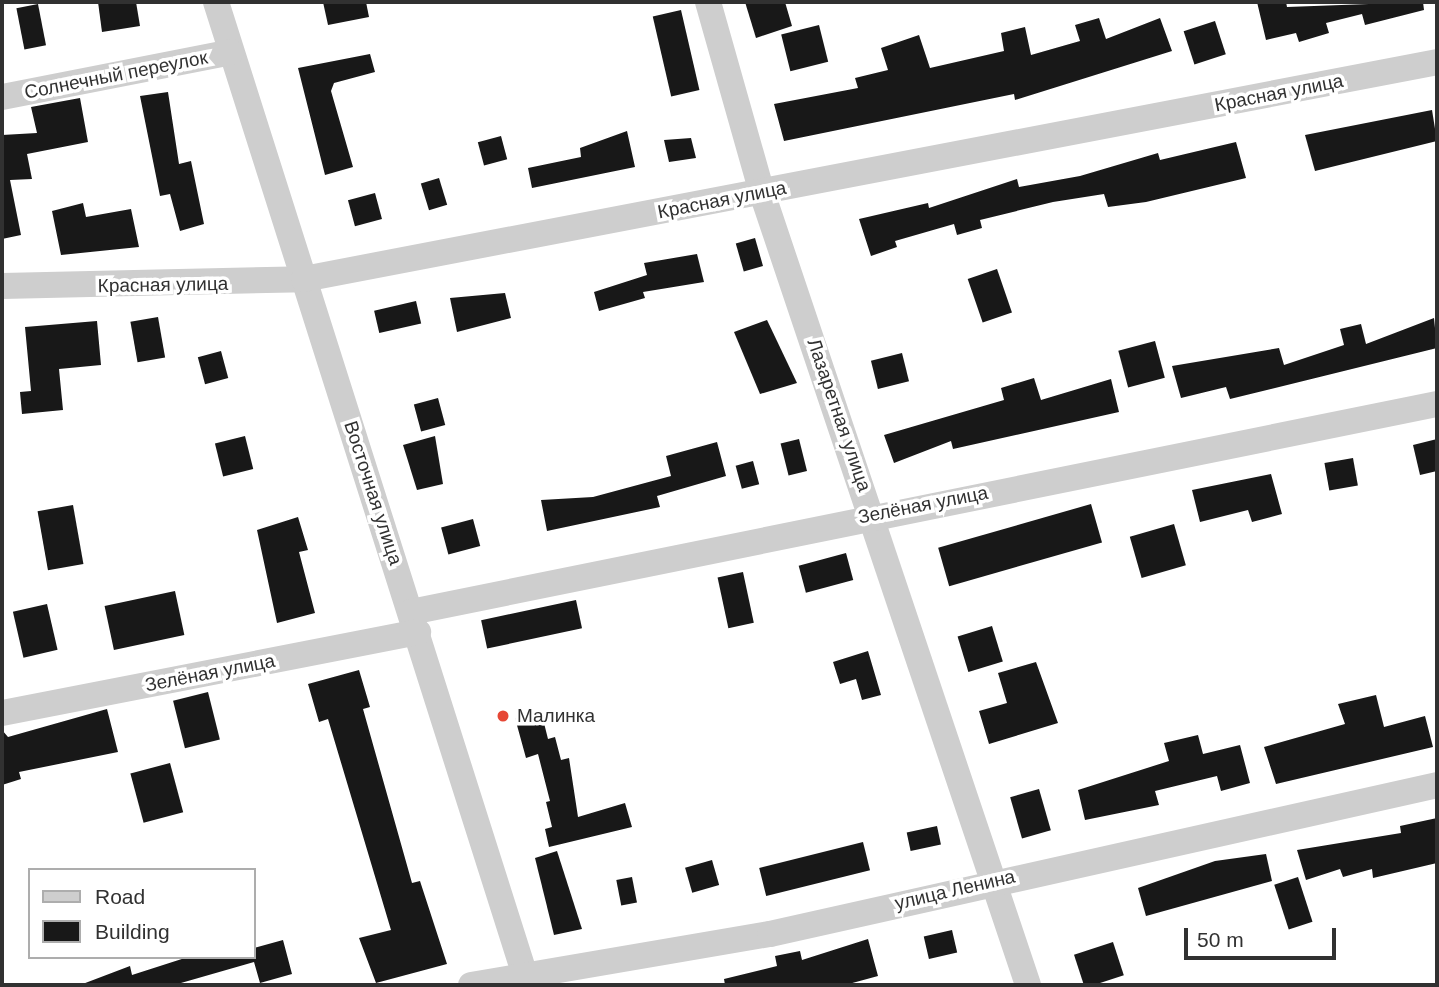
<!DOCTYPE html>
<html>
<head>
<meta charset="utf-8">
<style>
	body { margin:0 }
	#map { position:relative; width:1439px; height:987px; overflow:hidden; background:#fff; font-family:Helvetica,sans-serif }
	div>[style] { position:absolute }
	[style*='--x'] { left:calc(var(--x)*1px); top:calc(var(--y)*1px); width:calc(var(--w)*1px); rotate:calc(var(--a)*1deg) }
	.building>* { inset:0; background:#181818; transform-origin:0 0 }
	.minor>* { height:26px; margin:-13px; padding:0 13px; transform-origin:13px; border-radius:13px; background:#cecece }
	.dots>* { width:19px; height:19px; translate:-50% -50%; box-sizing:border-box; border:4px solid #fff; border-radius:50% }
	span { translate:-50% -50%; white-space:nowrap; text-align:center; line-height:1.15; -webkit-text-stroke:7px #fff; paint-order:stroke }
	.street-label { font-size:19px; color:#313131 }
	.poi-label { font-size:19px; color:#313131 }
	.left { translate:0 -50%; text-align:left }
	.frame { position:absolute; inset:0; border:4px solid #313131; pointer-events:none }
	.legend { position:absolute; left:28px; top:868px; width:228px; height:91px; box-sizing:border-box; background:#fff; border:2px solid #adadad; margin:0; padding:9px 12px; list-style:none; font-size:21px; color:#313131 }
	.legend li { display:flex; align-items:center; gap:14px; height:35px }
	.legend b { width:35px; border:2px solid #adadad }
	.scale { position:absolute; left:1184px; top:928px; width:152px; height:32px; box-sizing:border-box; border:4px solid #313131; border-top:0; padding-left:9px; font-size:21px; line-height:24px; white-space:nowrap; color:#313131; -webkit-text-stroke:5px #fff; paint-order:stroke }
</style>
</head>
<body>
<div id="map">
	<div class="building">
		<i style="clip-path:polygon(98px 2px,136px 2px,140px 26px,102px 32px)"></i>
		<i style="clip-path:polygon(323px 2px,366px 2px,369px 17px,328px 25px)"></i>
		<i style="clip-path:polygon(745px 2px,785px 2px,792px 26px,756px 38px)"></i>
		<i style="clip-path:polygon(1257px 2px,1286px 2px,1287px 7px,1423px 2px,1424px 10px,1365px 25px,1362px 14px,1326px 23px,1329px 33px,1299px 42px,1296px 33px,1266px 40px)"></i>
		<i style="left:38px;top:4px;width:42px;height:22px;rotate:79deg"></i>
		<i style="left:681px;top:10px;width:82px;height:29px;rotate:77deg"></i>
		<i style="clip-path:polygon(1099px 18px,1106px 39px,1160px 18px,1172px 51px,1015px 100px,1014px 94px,784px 141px,774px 104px,858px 88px,855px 78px,888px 70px,881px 48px,919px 35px,930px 68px,1004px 51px,1001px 33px,1025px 27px,1031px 55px,1080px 41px,1075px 25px)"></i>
		<i style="left:1215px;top:21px;width:35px;height:33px;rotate:72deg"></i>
		<i style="left:819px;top:25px;width:38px;height:39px;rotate:76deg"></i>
		<i style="clip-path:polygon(370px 54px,375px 72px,334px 83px,331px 91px,353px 167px,325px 175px,298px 68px)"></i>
		<i style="clip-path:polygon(168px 92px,179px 164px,191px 161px,204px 224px,180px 231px,170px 194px,160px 196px,140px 96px)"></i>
		<i style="clip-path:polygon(80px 98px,88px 142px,27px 154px,32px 179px,10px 180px,21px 235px,2px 239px,2px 135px,37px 133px,31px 107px)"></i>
		<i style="clip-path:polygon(1432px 110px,1437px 141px,1315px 171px,1305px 135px)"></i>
		<i style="clip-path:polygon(627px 131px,635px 167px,532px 188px,528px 168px,581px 157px,580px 148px)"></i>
		<i style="left:501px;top:136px;width:24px;height:24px;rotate:75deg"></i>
		<i style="clip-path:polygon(691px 138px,696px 158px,669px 162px,664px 140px)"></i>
		<i style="clip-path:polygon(1236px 142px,1246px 178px,1146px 202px,1108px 207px,1104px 194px,1053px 202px,980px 220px,982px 228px,957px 235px,954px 224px,895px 241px,897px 247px,871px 256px,859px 219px,928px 203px,929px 208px,1017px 179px,1019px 187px,1080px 176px,1158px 153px,1160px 160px)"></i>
		<i style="left:439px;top:178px;width:28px;height:19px;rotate:73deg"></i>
		<i style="left:375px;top:193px;width:27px;height:28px;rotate:75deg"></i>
		<i style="clip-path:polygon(83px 203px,86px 217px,131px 209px,139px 247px,61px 255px,52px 211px)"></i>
		<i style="left:755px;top:238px;width:29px;height:20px;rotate:74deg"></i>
		<i style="clip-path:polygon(697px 254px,704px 282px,643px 292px,645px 298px,599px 311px,594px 292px,647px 275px,644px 263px)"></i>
		<i style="left:997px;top:269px;width:46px;height:31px;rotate:71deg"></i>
		<i style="clip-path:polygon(505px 293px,511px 318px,457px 332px,450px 298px)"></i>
		<i style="left:416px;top:301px;width:23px;height:43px;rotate:77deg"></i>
		<i style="left:158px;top:317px;width:41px;height:28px;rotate:80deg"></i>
		<i style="clip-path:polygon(1434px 318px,1437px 348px,1230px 399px,1226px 387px,1181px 398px,1172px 366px,1279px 348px,1284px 365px,1344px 345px,1340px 329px,1361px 324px,1366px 344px)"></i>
		<i style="clip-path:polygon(767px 320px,797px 383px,760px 394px,734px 332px)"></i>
		<i style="clip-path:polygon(97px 321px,101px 365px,59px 369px,63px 410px,22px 414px,20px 392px,31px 391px,25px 327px)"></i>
		<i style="left:1155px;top:341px;width:38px;height:38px;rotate:75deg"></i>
		<i style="left:221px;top:351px;width:28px;height:24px;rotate:75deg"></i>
		<i style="left:902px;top:353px;width:29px;height:32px;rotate:76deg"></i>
		<i style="clip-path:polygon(1034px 378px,1041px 400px,1111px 379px,1119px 412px,953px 449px,951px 441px,894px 463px,884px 435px,1004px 400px,1001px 388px)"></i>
		<i style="left:438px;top:398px;width:28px;height:25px;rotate:75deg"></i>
		<i style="left:245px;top:436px;width:34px;height:31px;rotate:76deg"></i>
		<i style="clip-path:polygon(435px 436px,443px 484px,417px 490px,403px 445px)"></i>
		<i style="left:799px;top:439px;width:33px;height:19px;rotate:76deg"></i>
		<i style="clip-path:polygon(1437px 439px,1437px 471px,1420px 475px,1413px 445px)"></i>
		<i style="clip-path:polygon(717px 442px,726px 476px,657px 496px,660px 507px,547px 531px,541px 500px,593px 497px,671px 476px,666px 456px)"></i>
		<i style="left:1353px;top:458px;width:28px;height:29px;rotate:80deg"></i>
		<i style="left:753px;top:461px;width:24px;height:18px;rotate:75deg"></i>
		<i style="clip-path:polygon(1271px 474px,1282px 514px,1252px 522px,1248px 510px,1200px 522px,1192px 490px)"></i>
		<i style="left:1091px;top:504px;width:40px;height:159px;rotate:74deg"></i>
		<i style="left:73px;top:505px;width:60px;height:36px;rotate:80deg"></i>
		<i style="clip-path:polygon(298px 517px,308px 550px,299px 552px,315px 613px,277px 623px,257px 530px)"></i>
		<i style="left:473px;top:519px;width:28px;height:33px;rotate:75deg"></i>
		<i style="left:1174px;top:524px;width:43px;height:46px;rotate:74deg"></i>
		<i style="left:846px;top:553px;width:28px;height:49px;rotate:75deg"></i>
		<i style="left:743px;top:572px;width:52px;height:26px;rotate:78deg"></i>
		<i style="left:175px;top:591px;width:45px;height:72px;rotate:78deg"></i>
		<i style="left:576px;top:600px;width:29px;height:97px;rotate:78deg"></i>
		<i style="left:47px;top:604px;width:47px;height:35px;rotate:77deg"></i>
		<i style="left:992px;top:626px;width:37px;height:36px;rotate:73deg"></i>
		<i style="clip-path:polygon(868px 651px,881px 695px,862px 700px,856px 679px,840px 684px,833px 662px)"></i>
		<i style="clip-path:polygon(1036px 662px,1058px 723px,989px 744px,979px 711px,1007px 703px,998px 673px)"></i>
		<i style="clip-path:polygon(359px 670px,370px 707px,363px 709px,412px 883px,420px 881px,447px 964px,376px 983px,359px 938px,391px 930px,328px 719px,319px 722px,308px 684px)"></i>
		<i style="left:208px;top:692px;width:49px;height:36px;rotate:76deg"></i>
		<i style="clip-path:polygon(1376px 695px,1384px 727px,1425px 716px,1433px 747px,1276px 784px,1264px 747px,1345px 724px,1338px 704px)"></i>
		<i style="clip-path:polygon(107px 709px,118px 752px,19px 772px,21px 779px,2px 785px,2px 730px,8px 737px)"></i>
		<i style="clip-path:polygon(541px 711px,548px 739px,555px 737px,561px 760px,569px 758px,578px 817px,625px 803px,632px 827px,549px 847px,545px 829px,552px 827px,546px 802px,550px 801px,538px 754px,526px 758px,515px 718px)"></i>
		<i style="clip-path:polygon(1198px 735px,1203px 754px,1240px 745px,1250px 783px,1221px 791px,1217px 776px,1155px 791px,1159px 805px,1085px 820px,1078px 790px,1169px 761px,1164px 743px)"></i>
		<i style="left:170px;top:763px;width:51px;height:41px;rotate:75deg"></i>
		<i style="left:1039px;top:789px;width:43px;height:30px;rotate:74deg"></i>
		<i style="clip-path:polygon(1437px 818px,1437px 863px,1373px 878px,1372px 869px,1343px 877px,1340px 869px,1306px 880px,1297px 850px,1401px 833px,1400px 826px)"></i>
		<i style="left:937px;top:826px;width:19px;height:31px;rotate:78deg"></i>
		<i style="left:863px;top:842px;width:29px;height:107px;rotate:76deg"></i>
		<i style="clip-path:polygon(557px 851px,582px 929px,554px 935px,535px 858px)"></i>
		<i style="clip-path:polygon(1266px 854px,1272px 881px,1146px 916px,1138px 888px,1215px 861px)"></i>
		<i style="left:712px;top:860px;width:26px;height:28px;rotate:74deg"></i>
		<i style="left:632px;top:877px;width:26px;height:16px;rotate:79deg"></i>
		<i style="left:1298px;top:877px;width:47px;height:25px;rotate:72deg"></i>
		<i style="left:952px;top:930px;width:23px;height:29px;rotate:77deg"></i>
		<i style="clip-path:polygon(868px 939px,878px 976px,845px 985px,725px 985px,724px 979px,777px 966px,775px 956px,800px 951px,802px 960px)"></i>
		<i style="clip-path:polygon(283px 940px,292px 974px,260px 983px,254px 962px,174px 985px,80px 985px,130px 966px,132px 975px,188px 957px,254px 957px,254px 948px)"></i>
		<i style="left:1113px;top:942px;width:35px;height:41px;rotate:72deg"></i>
	</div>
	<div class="minor">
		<i style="--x:216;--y:2;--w:1031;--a:72.39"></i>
		<i style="--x:708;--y:2;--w:198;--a:74.2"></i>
		<i style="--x:762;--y:193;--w:835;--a:71.43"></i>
		<i style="--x:2;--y:97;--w:233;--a:-11.1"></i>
		<i style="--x:2;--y:286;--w:302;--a:-1.3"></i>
		<i style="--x:304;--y:279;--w:1154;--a:-10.84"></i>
		<i style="--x:411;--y:612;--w:1047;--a:-11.46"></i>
		<i style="--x:2;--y:713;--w:424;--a:-11"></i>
		<i style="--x:471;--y:985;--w:303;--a:-9.7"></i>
		<i style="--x:770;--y:934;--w:683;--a:-12.59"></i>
	</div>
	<div class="dots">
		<i style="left:503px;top:716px;background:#e64735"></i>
	</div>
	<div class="street-label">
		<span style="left:116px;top:75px;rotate:-11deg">Солнечный переулок</span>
		<span style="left:1279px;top:93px;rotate:-11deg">Красная улица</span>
		<span style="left:722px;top:200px;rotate:-11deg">Красная улица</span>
		<span style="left:163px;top:285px;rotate:-1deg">Красная улица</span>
		<span style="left:839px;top:415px;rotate:71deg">Лазаретная улица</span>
		<span style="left:373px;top:493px;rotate:72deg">Восточная улица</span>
		<span style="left:923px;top:505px;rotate:-11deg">Зелёная улица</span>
		<span style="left:210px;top:673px;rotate:-11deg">Зелёная улица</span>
		<span style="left:955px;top:890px;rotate:-13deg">улица Ленина</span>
	</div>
	<div class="poi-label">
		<span class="left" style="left:517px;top:716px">Малинка</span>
	</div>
	<div class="frame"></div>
	<ul class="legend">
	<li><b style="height:9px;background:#cecece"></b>Road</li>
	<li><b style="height:19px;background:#181818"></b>Building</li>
	</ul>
	<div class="scale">50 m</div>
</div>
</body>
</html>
